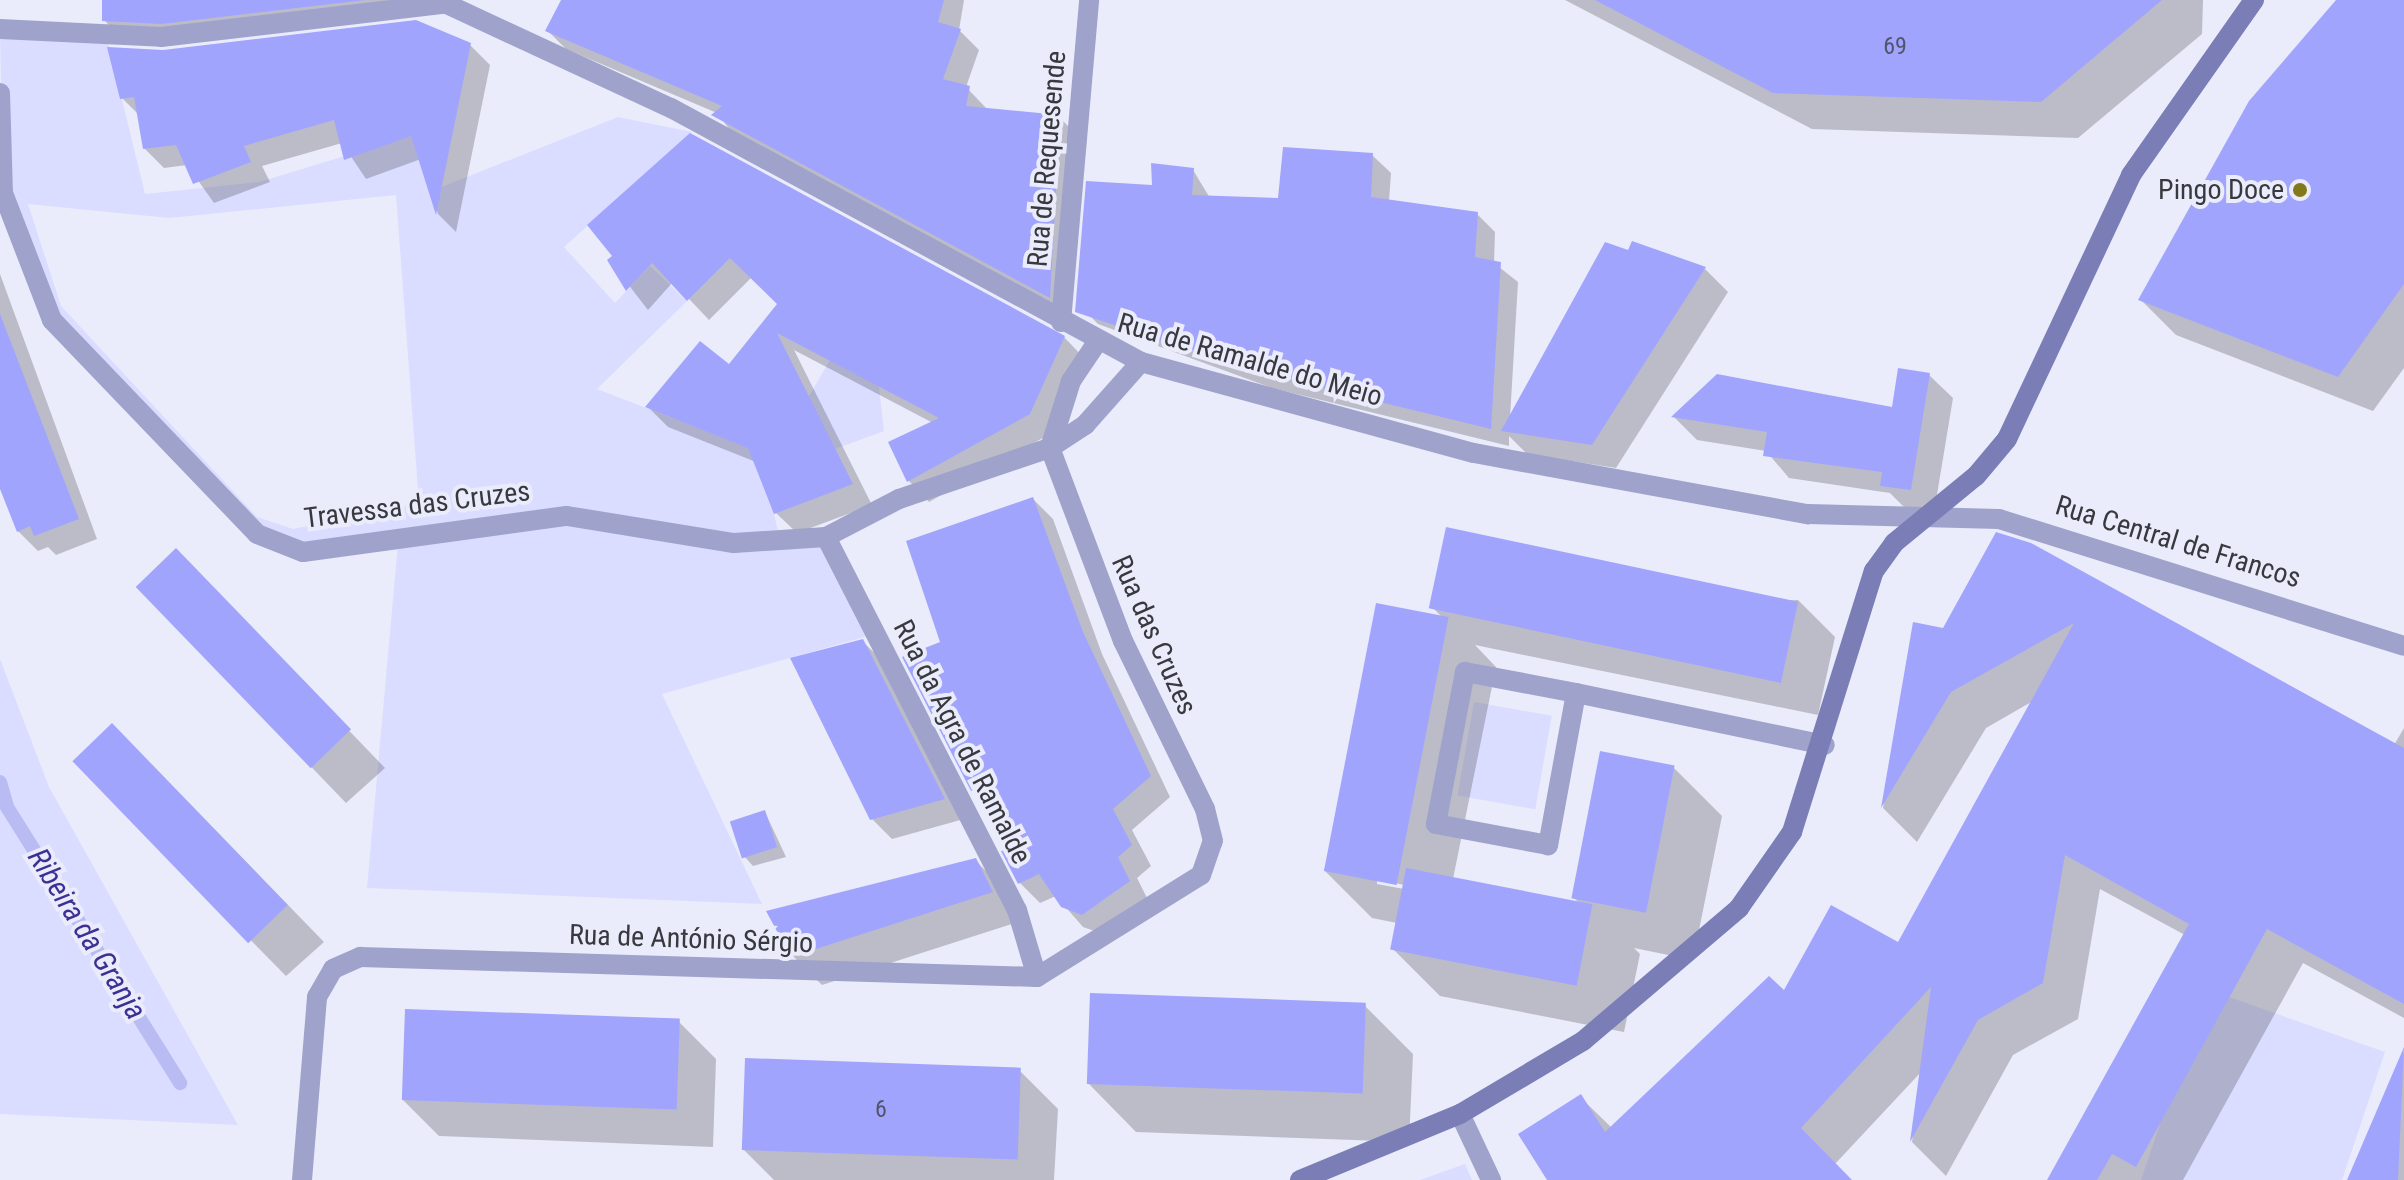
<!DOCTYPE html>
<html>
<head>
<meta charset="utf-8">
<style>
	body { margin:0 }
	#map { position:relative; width:2404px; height:1180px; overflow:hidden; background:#eaecfb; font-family:"Roboto Condensed",sans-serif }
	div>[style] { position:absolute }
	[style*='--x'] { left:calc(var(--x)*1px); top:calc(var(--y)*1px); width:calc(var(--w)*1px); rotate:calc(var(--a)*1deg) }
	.green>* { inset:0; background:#daddff; transform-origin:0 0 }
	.shadow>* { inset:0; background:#0003 }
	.stream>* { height:14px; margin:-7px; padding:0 7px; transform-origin:7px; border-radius:7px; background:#b8bcf2 }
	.building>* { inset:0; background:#a1a4fc; transform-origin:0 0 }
	.minor>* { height:20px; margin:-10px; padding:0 10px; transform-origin:10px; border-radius:10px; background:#9fa2ca }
	.secondary>* { height:20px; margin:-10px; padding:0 10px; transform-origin:10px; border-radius:10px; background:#7b7db7 }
	.dots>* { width:22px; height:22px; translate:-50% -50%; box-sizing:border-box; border:4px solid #eaecfb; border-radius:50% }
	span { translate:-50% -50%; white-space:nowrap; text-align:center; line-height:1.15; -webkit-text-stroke:8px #eaecfb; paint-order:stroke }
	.number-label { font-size:24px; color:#52546e }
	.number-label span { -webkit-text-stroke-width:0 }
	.street-label { font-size:28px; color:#38393e }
	.poi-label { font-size:28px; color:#38393e }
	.right { translate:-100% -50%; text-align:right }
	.water-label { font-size:30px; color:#3c3094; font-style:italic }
</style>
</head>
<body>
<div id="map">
	<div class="green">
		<i style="clip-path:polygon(evenodd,0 29px,106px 34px,145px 194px,259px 182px,411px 136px,429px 192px,618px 117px,692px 132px,564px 247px,615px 303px,650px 266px,687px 301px,597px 389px,773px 457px,836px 350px,878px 379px,884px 431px,835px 449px,774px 514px,780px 540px,826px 537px,875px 634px,662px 694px,762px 904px,367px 888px,398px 544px,567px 516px,303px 552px,257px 534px,52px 320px,3px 193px,0 29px,396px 195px,419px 503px,293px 529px,257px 517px,61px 306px,28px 204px,169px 218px,396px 195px)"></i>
		<i style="clip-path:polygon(0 659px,49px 787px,238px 1125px,0 1114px)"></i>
		<i style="left:1474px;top:702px;width:79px;height:95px;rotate:10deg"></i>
		<i style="clip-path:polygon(2206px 989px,2385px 1052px,2342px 1180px,2141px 1180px)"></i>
		<i style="clip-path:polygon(1465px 1164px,1472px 1180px,1420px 1180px)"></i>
	</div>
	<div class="shadow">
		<i style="clip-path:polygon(104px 0,438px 0,123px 39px,104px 20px)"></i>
		<i style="clip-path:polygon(564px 0,964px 0,959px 30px,979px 50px,966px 87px,988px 110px,1059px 117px,1078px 136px,1069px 315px,733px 134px,717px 113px,566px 49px,547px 30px)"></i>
		<i style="clip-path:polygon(1565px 0,2203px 0,2202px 34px,2078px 138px,1812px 129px)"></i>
		<i style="clip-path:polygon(2339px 0,2404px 0,2404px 368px,2373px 411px,2176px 335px,2141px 300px)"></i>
		<i style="clip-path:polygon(470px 45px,490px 65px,456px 232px,438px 214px,421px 159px,366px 179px,342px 143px,262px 166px,270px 182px,214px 203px,187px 165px,164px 168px,144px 148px,139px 115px,122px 98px,163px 52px)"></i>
		<i style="clip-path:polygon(691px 136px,1064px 337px,1084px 358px,1050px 434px,929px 502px,909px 481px,890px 443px,933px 423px,794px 350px,872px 505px,797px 533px,776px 513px,756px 462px,668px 427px,648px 407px,730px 367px,780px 304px,752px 277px,709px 320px,673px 282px,648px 310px,610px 261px)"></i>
		<i style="clip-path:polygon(1372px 155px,1391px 173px,1389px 201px,1477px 214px,1495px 232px,1494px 263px,1518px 282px,1510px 418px,1705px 269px,1728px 292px,1616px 468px,1527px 454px,1509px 436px,1509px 446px,1272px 388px,1098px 324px,1080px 306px,1154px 187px,1193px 170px,1210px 198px,1280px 200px)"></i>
		<i style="clip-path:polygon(0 274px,97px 539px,56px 555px,48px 547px,38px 551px,18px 531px,0 482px)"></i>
		<i style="clip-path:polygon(1929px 375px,1953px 398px,1934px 513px,1905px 508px,1890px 493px,1789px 478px,1766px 451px,1697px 440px,1674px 417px,1893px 409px)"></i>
		<i style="clip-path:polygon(1033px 499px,1053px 519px,1102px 654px,1170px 797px,1132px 830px,1151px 866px,1137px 878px,1149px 902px,1103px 934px,1083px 927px,1056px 896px,1040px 903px,1020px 883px,1025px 847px,1004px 807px,993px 810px,972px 790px,942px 643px)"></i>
		<i style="clip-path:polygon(1997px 534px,2394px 745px,2404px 728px,2404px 1018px,2303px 963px,2183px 1180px,2059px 1180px,2185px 935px,2100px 889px,2078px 1019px,2013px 1055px,1946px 1176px,1912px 1142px,1922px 1071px,1835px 1164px,1850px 1180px,1549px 1180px,1580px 1097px,1612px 1128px,1785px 993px,1899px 944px,2033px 701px,1986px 728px,1917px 842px,1883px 808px,1914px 625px,1944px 630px)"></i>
		<i style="clip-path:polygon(137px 586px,212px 588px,385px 768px,346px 803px)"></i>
		<i style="clip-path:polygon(evenodd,1798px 600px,1835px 637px,1818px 715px,1475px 645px,1496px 667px,1453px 879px,1580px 904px,1574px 898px,1673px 767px,1722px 816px,1693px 960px,1634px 948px,1640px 954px,1624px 1032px,1440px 996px,1392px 948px,1397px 923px,1372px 918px,1324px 870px,1443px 618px,1432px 607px,1798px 600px,1377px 880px,1405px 885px,1404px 889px,1377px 884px,1377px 880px)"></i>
		<i style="clip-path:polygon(862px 641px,883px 661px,964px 819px,892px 839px,872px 819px)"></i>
		<i style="clip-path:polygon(74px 760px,149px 762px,324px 942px,286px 976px)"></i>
		<i style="clip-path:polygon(765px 812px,786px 857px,753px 866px,744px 856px)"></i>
		<i style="clip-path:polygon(975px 860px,1004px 889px,1021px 921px,822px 985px,793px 956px)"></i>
		<i style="clip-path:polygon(1365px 1006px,1413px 1054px,1409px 1142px,1136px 1132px,1088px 1083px)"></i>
		<i style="clip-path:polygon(679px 1022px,716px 1059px,713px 1147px,439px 1136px,402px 1099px)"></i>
		<i style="clip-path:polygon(2404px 1052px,2404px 1180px,2349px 1180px)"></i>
		<i style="clip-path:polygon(1021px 1072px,1058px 1109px,1054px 1180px,774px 1180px,743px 1149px)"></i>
	</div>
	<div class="stream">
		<i style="--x:0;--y:782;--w:26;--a:74"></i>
		<i style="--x:7;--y:807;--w:326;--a:57.9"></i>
	</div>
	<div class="building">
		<i style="clip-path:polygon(102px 0,365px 0,161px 24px,102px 21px)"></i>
		<i style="clip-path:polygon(561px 0,944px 0,938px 22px,961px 29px,943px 79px,970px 86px,966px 106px,1060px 115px,1050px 298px,711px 115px,722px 106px,545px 31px)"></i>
		<i style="clip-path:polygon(1595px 0,2162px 0,2041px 102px,1773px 93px)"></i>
		<i style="clip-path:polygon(2336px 0,2404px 0,2404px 284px,2338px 377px,2138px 300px,2249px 101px)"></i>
		<i style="clip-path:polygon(416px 20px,471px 43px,436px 215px,411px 136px,344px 160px,334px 120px,244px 146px,251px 162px,193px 184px,176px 145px,143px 149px,134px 97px,120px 99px,107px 47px,163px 50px)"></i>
		<i style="clip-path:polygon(690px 133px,1065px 336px,1030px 414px,907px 482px,888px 442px,939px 418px,777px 333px,853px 484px,774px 514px,748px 448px,645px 407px,700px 341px,729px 364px,777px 304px,730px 258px,687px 301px,652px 263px,626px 291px,607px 260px,612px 256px,587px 225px)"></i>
		<i style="clip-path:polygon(1283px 147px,1373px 153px,1371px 197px,1478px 212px,1475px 257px,1501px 262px,1491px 429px,1252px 371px,1075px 312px,1086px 181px,1152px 185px,1151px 163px,1194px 168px,1192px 195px,1278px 198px)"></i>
		<i style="clip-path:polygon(1632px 241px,1706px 267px,1592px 445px,1501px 431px,1605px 242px,1628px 250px)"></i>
		<i style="clip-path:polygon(0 314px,79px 519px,34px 536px,30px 526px,17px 532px,0 489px)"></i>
		<i style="clip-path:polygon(1898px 368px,1930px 373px,1911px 490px,1880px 486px,1882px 472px,1763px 456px,1767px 432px,1671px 417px,1717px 374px,1892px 407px)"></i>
		<i style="clip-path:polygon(1033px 497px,1083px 632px,1151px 776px,1113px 809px,1132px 845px,1118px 857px,1130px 881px,1082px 915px,1061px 907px,1039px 874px,1018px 884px,1001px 851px,1022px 846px,991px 785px,971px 791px,902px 657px,940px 642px,906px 541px)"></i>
		<i style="left:1446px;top:527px;width:360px;height:83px;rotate:12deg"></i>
		<i style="clip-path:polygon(1996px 532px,2031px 543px,2404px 748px,2404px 1004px,2267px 929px,2136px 1167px,2112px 1154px,2097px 1180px,2047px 1180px,2189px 924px,2065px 855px,2043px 983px,1978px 1020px,1910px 1142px,1931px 987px,1801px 1128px,1852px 1180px,1547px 1180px,1518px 1134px,1581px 1094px,1605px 1132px,1769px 976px,1784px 990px,1831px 905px,1898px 942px,2074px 623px,1951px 692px,1881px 808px,1913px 622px,1943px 628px)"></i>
		<i style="left:176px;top:548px;width:252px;height:56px;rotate:46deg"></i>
		<i style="left:1376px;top:603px;width:74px;height:273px;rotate:11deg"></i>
		<i style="clip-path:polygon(863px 639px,945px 799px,870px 820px,790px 658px)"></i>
		<i style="left:112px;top:723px;width:253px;height:55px;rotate:46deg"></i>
		<i style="left:1600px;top:751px;width:76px;height:150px;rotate:11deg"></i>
		<i style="left:765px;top:810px;width:39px;height:37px;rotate:72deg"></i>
		<i style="clip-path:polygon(976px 858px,993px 892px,791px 957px,766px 911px)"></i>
		<i style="left:1406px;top:868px;width:190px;height:83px;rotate:11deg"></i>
		<i style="left:1090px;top:993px;width:276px;height:91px;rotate:2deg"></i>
		<i style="left:405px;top:1009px;width:275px;height:91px;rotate:2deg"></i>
		<i style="clip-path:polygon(2404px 1047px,2398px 1180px,2347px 1180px)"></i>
		<i style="left:745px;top:1058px;width:276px;height:92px;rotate:2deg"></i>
	</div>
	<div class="minor">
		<i style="--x:438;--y:0;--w:257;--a:24.9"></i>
		<i style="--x:671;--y:108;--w:534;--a:28.39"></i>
		<i style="--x:1141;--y:362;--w:345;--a:15.3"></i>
		<i style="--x:1474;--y:453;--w:340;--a:10.4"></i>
		<i style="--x:1808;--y:514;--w:191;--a:1.5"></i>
		<i style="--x:1999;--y:519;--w:424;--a:17.4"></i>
		<i style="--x:0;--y:29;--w:161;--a:2.8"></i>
		<i style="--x:161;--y:37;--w:284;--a:-6.7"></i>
		<i style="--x:0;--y:93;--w:100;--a:88.3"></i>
		<i style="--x:3;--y:193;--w:136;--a:68.9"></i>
		<i style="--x:52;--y:320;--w:296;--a:46.2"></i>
		<i style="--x:257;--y:534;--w:49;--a:21.4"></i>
		<i style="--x:303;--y:552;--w:266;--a:-7.8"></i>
		<i style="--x:567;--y:516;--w:169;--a:9.2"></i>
		<i style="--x:734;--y:543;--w:92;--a:-3.7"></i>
		<i style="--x:826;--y:537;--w:82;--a:-27.5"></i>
		<i style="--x:899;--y:499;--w:159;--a:-18.7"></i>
		<i style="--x:1050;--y:448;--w:42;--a:-33.3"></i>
		<i style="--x:1085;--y:425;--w:84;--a:-48.4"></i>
		<i style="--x:1061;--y:322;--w:323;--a:-85"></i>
		<i style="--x:826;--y:537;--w:419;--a:62.9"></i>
		<i style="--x:1017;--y:910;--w:70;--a:73.4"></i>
		<i style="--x:1576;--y:693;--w:155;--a:100.4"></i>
		<i style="--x:1548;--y:845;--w:114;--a:-169.4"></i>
		<i style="--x:1436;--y:824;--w:155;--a:-79.2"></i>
		<i style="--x:1465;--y:672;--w:113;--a:10.7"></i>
		<i style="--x:1576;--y:693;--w:254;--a:11.8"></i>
		<i style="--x:1460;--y:1114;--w:73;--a:64.8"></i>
		<i style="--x:302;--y:1180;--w:184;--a:-85.3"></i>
		<i style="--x:317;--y:997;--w:32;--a:-60"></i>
		<i style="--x:333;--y:969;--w:30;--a:-24"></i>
		<i style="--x:360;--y:957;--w:677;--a:1.69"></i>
		<i style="--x:1037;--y:977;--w:193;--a:-31.9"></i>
		<i style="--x:1201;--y:875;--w:36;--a:-71"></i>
		<i style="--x:1213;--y:841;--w:33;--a:-104"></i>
		<i style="--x:1205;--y:809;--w:187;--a:-116"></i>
		<i style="--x:1123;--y:641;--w:206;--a:-110.7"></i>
		<i style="--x:1050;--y:448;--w:70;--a:-72.6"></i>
		<i style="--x:1071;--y:381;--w:45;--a:-56"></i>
	</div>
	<div class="secondary">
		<i style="--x:1300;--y:1180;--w:173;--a:-22.4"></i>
		<i style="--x:1460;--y:1114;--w:143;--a:-30.7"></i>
		<i style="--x:1583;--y:1041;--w:205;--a:-40.4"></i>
		<i style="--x:1739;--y:908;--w:93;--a:-55.1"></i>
		<i style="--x:1792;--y:832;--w:274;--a:-72.6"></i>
		<i style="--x:1874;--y:571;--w:34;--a:-54"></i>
		<i style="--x:1894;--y:543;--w:106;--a:-39.3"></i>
		<i style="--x:1976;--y:476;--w:48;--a:-50"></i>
		<i style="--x:2007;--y:439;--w:292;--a:-64.8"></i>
		<i style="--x:2131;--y:175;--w:214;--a:-54.9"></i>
	</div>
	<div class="dots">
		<i style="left:2300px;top:190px;background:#84781c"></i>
	</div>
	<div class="number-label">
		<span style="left:1895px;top:47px">69</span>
		<span style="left:881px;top:1110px">6</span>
	</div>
	<div class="street-label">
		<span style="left:1047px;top:159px;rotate:-85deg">Rua de Requesende</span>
		<span style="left:1250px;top:360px;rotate:16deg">Rua de Ramalde do Meio</span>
		<span style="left:417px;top:505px;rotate:-7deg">Travessa das Cruzes</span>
		<span style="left:2178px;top:542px;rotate:17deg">Rua Central de Francos</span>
		<span style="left:1154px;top:635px;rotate:66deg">Rua das Cruzes</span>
		<span style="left:962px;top:742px;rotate:63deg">Rua da Agra de Ramalde</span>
		<span style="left:691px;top:939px;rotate:2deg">Rua de António Sérgio</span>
	</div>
	<div class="poi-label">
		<span class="right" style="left:2284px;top:190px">Pingo Doce</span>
	</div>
	<div class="water-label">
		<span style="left:87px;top:934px;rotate:58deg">Ribeira da Granja</span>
	</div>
</div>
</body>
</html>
